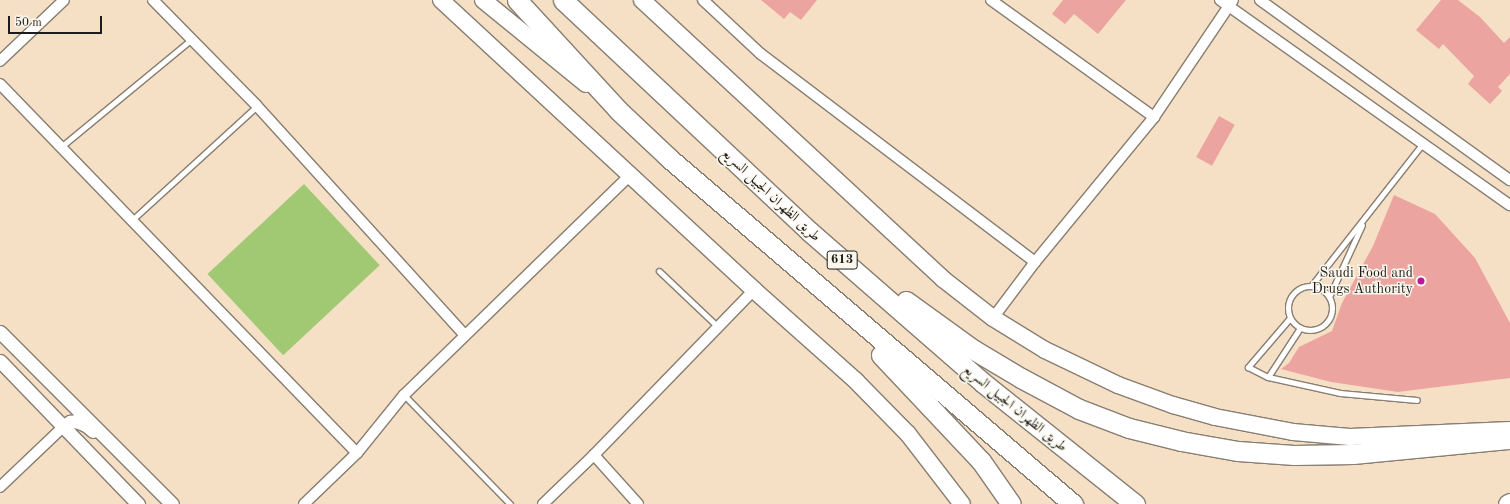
<!DOCTYPE html>
<html>
<head>
<meta charset="utf-8">
<style>
	body { margin:0 }
	#map { position:relative; width:1510px; height:504px; overflow:hidden; background:#f5e0c6; font-family:"Old Standard TT",Amiri,serif }
	div>[style] { position:absolute }
	[style*='--x'] { left:calc(var(--x)*1px); top:calc(var(--y)*1px); width:calc(var(--w)*1px); rotate:calc(var(--a)*1deg) }
	.green>* { inset:0; background:#a1c974; transform-origin:0 0 }
	.building>* { inset:0; background:#eba49f; transform-origin:0 0 }
	.roads { filter:drop-shadow(1px 0 #887e71) drop-shadow(-1px 0 #887e71) drop-shadow(0 1px #887e71) drop-shadow(0 -1px #887e71) }
	.service>* { height:5px; margin:-2.5px; padding:0 2.5px; transform-origin:2.5px; border-radius:2.5px; background:#fff }
	.service>.ring { margin:-2.5px; padding:0; box-sizing:content-box; background:none; border:5px solid #fff; border-radius:50% }
	.minor>* { height:10px; margin:-5px; padding:0 5px; transform-origin:5px; border-radius:5px; background:#fff }
	.tertiary>* { height:13px; margin:-6.5px; padding:0 6.5px; transform-origin:6.5px; border-radius:6.5px; background:#fff }
	.primary>* { height:16px; margin:-8px; padding:0 8px; transform-origin:8px; border-radius:8px; background:#fff }
	.motorway>* { height:19px; margin:-9.5px; padding:0 9.5px; transform-origin:9.5px; border-radius:9.5px; background:#fff }
	.dots>* { width:11px; height:11px; translate:-50% -50%; box-sizing:border-box; border:2px solid #fbf7ec; border-radius:50% }
	span { translate:-50% -50%; white-space:nowrap; text-align:center; line-height:1.15; -webkit-text-stroke:3px #fbf7ec; paint-order:stroke }
	.shield-label span { padding:1px 3px; background:#fbf7ec; border:1px solid; border-radius:3px; -webkit-text-stroke-width:0 }
	.shield-label { font-size:13px; color:#1c1c1c; font-weight:700 }
	.street-label { font-size:14px; color:#1c1c1c }
	.poi-label { font-size:14px; color:#1c1c1c }
	.right { translate:-100% -50%; text-align:right }
	.scale { position:absolute; left:8px; top:16px; width:94px; height:18px; box-sizing:border-box; border:2px solid #1c1c1c; border-top:0; padding-left:5px; font-size:12px; line-height:14px; white-space:nowrap; color:#1c1c1c; -webkit-text-stroke:3px #fbf7ec; paint-order:stroke }
</style>
</head>
<body>
<div id="map">
	<div class="green">
		<i style="left:304px;top:184px;width:111px;height:132px;rotate:47deg"></i>
	</div>
	<div class="building">
		<i style="clip-path:polygon(761px 0,817px 0,801px 20px,790px 12px,784px 19px)"></i>
		<i style="clip-path:polygon(1063px 0,1126px 0,1098px 34px,1074px 14px,1065px 24px,1052px 14px)"></i>
		<i style="clip-path:polygon(1441px 0,1458px 0,1480px 17px,1504px 43px,1510px 37px,1510px 74px,1498px 87px,1502px 91px,1490px 104px,1468px 84px,1474px 76px,1443px 44px,1439px 49px,1416px 30px)"></i>
		<i style="left:1219px;top:116px;width:18px;height:47px;rotate:29deg"></i>
		<i style="clip-path:polygon(1394px 195px,1435px 214px,1475px 258px,1510px 323px,1510px 378px,1398px 392px,1331px 382px,1281px 369px,1289px 363px,1299px 347px,1332px 331px,1342px 303px,1373px 246px)"></i>
	</div>
	<div class="roads">
		<div class="service">
			<i style="--x:62;--y:146;--w:168;--a:-39.5"></i>
			<i style="--x:132;--y:220;--w:169;--a:-42.4"></i>
			<i style="--x:659;--y:271;--w:80;--a:43.5"></i>
			<i style="--x:1311;--y:286;--w:182;--a:-51.9"></i>
			<i class="ring" style="left:1288px;top:286px;width:39px;height:39px"></i>
			<i style="--x:1329;--y:297;--w:79;--a:-65.4"></i>
			<i style="--x:1290;--y:318;--w:65;--a:130.6"></i>
			<i style="--x:1248;--y:367;--w:22;--a:27"></i>
			<i style="--x:1268;--y:377;--w:74;--a:12.5"></i>
			<i style="--x:1340;--y:393;--w:77;--a:5.2"></i>
			<i style="--x:1268;--y:377;--w:59;--a:-56.9"></i>
			<i style="--x:404;--y:395;--w:152;--a:45.8"></i>
		</div>
		<div class="minor">
			<i style="--x:153;--y:0;--w:148;--a:45.5"></i>
			<i style="--x:257;--y:106;--w:309;--a:47.8"></i>
			<i style="--x:703;--y:0;--w:79;--a:43"></i>
			<i style="--x:761;--y:54;--w:344;--a:37.2"></i>
			<i style="--x:1035;--y:262;--w:188;--a:-50.6"></i>
			<i style="--x:1154;--y:117;--w:141;--a:-56"></i>
			<i style="--x:991;--y:0;--w:201;--a:35.7"></i>
			<i style="--x:1220;--y:0;--w:355;--a:35.3"></i>
			<i style="--x:1260;--y:0;--w:308;--a:35.8"></i>
			<i style="--x:0;--y:61;--w:88;--a:-43.6"></i>
			<i style="--x:0;--y:84;--w:513;--a:45.95"></i>
			<i style="--x:993;--y:318;--w:70;--a:-53.1"></i>
			<i style="--x:594;--y:455;--w:66;--a:48.1"></i>
			<i style="--x:0;--y:487;--w:87;--a:-43.6"></i>
			<i style="--x:304;--y:504;--w:74;--a:-43.9"></i>
			<i style="--x:357;--y:453;--w:75;--a:-51"></i>
			<i style="--x:404;--y:395;--w:315;--a:-44.2"></i>
			<i style="--x:543;--y:504;--w:71;--a:-43.9"></i>
			<i style="--x:594;--y:455;--w:230;--a:-45.9"></i>
		</div>
		<div class="tertiary">
			<i style="--x:0;--y:332;--w:243;--a:45"></i>
			<i style="--x:0;--y:361;--w:199;--a:46"></i>
			<i style="--x:63;--y:427;--w:9;--a:-36"></i>
			<i style="--x:70;--y:422;--w:6;--a:-9"></i>
			<i style="--x:76;--y:421;--w:11;--a:22"></i>
			<i style="--x:86;--y:425;--w:9;--a:41"></i>
		</div>
		<div class="primary">
			<i style="--x:441;--y:0;--w:427;--a:42.8"></i>
			<i style="--x:754;--y:290;--w:137;--a:41.7"></i>
			<i style="--x:856;--y:381;--w:74;--a:45.5"></i>
			<i style="--x:908;--y:434;--w:88;--a:52.4"></i>
			<i style="--x:483;--y:0;--w:133;--a:39.2"></i>
			<i style="--x:642;--y:0;--w:410;--a:42.8"></i>
			<i style="--x:943;--y:279;--w:63;--a:38"></i>
			<i style="--x:993;--y:318;--w:61;--a:31.6"></i>
			<i style="--x:1045;--y:350;--w:81;--a:25.6"></i>
			<i style="--x:1118;--y:385;--w:59;--a:20"></i>
			<i style="--x:1173;--y:405;--w:44;--a:15.9"></i>
			<i style="--x:1215;--y:417;--w:79;--a:10.9"></i>
			<i style="--x:1293;--y:432;--w:57;--a:5"></i>
			<i style="--x:1350;--y:437;--w:160;--a:-2.5"></i>
		</div>
		<div class="motorway">
			<i style="--x:517;--y:0;--w:149;--a:47.4"></i>
			<i style="--x:618;--y:110;--w:71;--a:43.3"></i>
			<i style="--x:670;--y:159;--w:531;--a:40.57"></i>
			<i style="--x:563;--y:0;--w:337;--a:43.2"></i>
			<i style="--x:809;--y:231;--w:230;--a:41.1"></i>
			<i style="--x:982;--y:382;--w:196;--a:38.6"></i>
			<i style="--x:906;--y:301;--w:84;--a:35.8"></i>
			<i style="--x:974;--y:350;--w:55;--a:30.8"></i>
			<i style="--x:1021;--y:378;--w:66;--a:28.1"></i>
			<i style="--x:1079;--y:409;--w:53;--a:20.8"></i>
			<i style="--x:1129;--y:428;--w:54;--a:14"></i>
			<i style="--x:1181;--y:441;--w:58;--a:10"></i>
			<i style="--x:1238;--y:451;--w:56;--a:4.1"></i>
			<i style="--x:1294;--y:455;--w:59;--a:-1"></i>
			<i style="--x:1353;--y:454;--w:158;--a:-5.5"></i>
			<i style="--x:881;--y:355;--w:146;--a:46.7"></i>
			<i style="--x:981;--y:461;--w:52;--a:55.1"></i>
			<i style="--x:1508;--y:504;--w:2;--a:-27"></i>
		</div>
	</div>
	<div class="dots">
		<i style="left:1421px;top:281px;background:#b5179e"></i>
	</div>
	<div class="shield-label">
		<span style="left:842px;top:260px">613</span>
	</div>
	<div class="street-label">
		<span style="left:771px;top:195px;rotate:43deg">طريق الظهران الجبيل السريع</span>
		<span style="left:1015px;top:408px;rotate:39deg">طريق الظهران الجبيل السريع</span>
	</div>
	<div class="poi-label">
		<span class="right" style="left:1413px;top:281px">Saudi Food and<br>Drugs Authority</span>
	</div>
	<div class="scale">50 m</div>
</div>
</body>
</html>
